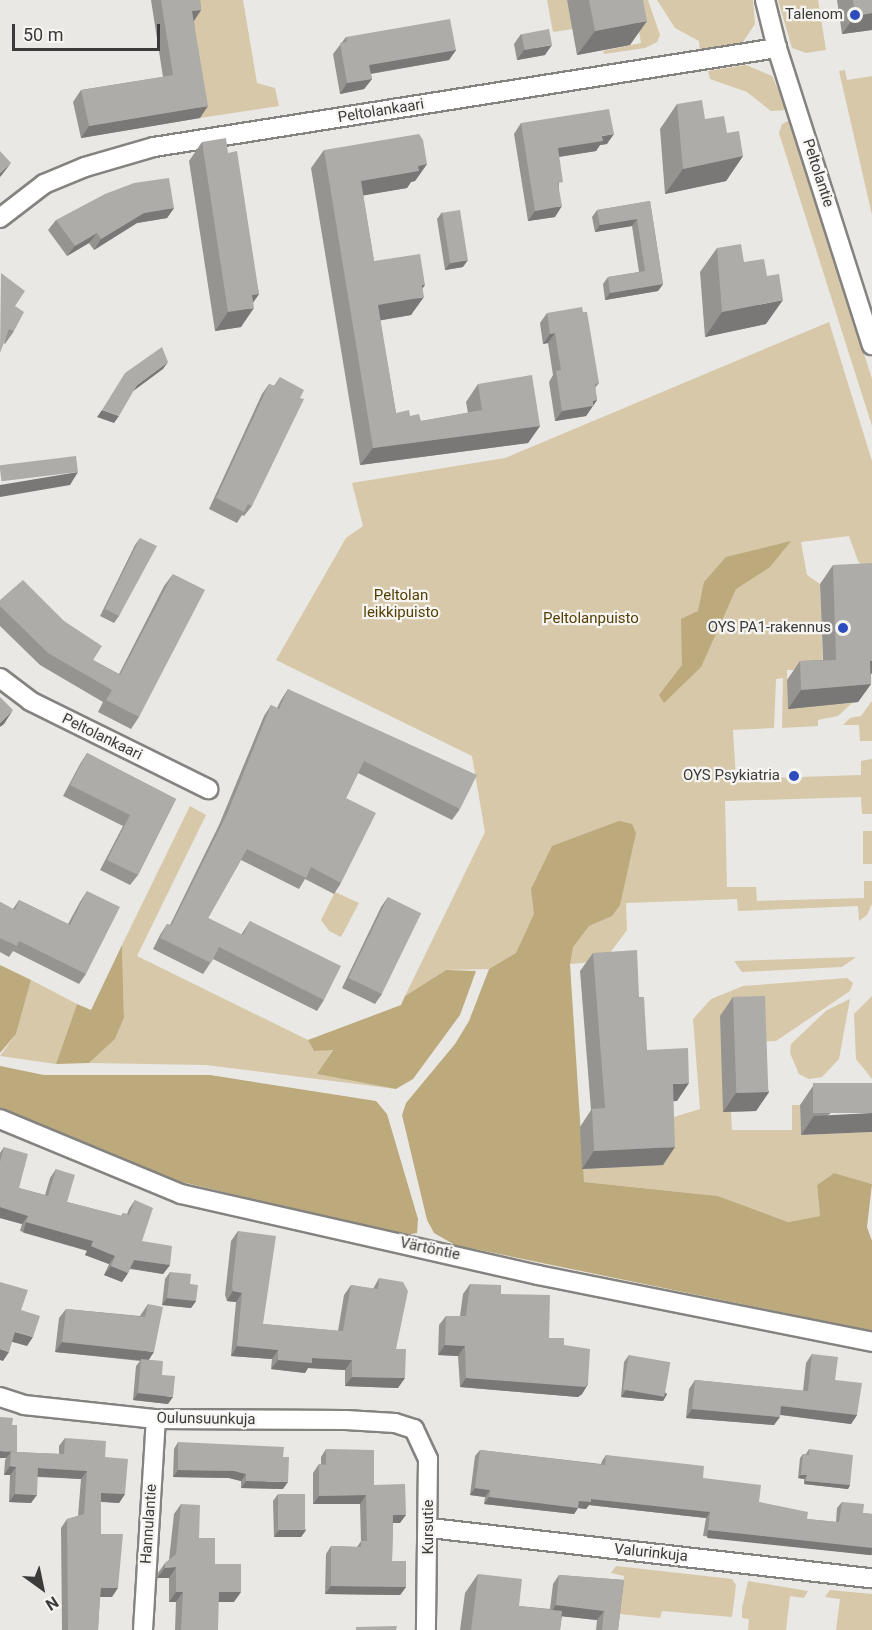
<!DOCTYPE html>
<html>
<head>
<meta charset="utf-8">
<style>
	body { margin:0 }
	#map { position:relative; width:872px; height:1630px; overflow:hidden; background:#eae8e4; font-family:Roboto,sans-serif }
	div>[style] { position:absolute }
	[style*='--x'] { left:calc(var(--x)*1px); top:calc(var(--y)*1px); width:calc(var(--w)*1px); rotate:calc(var(--a)*1deg) }
	.green>* { inset:0; background:#d6c8a8; transform-origin:0 0 }
	.forest>* { inset:0; background:#bca97c }
	.roads { filter:drop-shadow(2px 0 #858380) drop-shadow(-2px 0 #858380) drop-shadow(0 2px #858380) drop-shadow(0 -2px #858380) }
	.street>* { height:18px; margin:-9px; padding:0 9px; transform-origin:9px; border-radius:9px; background:#fff }
	.wall>* { inset:0; background:#959490 }
	.shaded-wall>* { inset:0; background:#797876; transform-origin:0 0 }
	.building>* { inset:0; background:#adaca8; transform-origin:0 0 }
	.dots>* { width:16px; height:16px; translate:-50% -50%; box-sizing:border-box; border:3px solid #f7f5f2; border-radius:50% }
	span { translate:-50% -50%; white-space:nowrap; text-align:center; line-height:1.15; -webkit-text-stroke:4.5px #f7f5f2; paint-order:stroke }
	.poi-label { font-size:15px; color:#3b3b39 }
	.right { translate:-100% -50%; text-align:right }
	.street-label { font-size:15px; color:#3b3b39 }
	.park-label { font-size:15px; color:#543f04 }
	.north { position:absolute; left:12px; top:1558px; width:60px; height:60px; -webkit-text-stroke:4px #f7f5f2; paint-order:stroke; rotate:147deg; font-size:16px; font-weight:700; line-height:24px; text-align:center; color:#3b3b39 }
	.north::after { content:''; display:block; margin:auto; width:21px; height:27px; background:#3b3b39; clip-path:polygon(50% 0,100% 100%,50% 72%,0 100%) }
	.scale { position:absolute; left:12px; top:24px; width:148px; height:27px; box-sizing:border-box; border:3px solid #3b3b39; border-top:0; padding-left:8px; font-size:18px; line-height:21px; white-space:nowrap; color:#3b3b39; -webkit-text-stroke:4px #f7f5f2; paint-order:stroke }
</style>
</head>
<body>
<div id="map">
	<div class="green">
		<i style="clip-path:polygon(190px 0,243px 0,257px 83px,275px 88px,279px 106px,200px 118px)"></i>
		<i style="clip-path:polygon(547px 0,567px 0,573px 29px,553px 32px)"></i>
		<i style="clip-path:polygon(585px 0,648px 0,660px 35px,657px 42px,645px 48px,604px 54px,603px 51px,641px 43px,639px 31px)"></i>
		<i style="clip-path:polygon(657px 0,753px 0,755px 24px,743px 42px,700px 52px,699px 41px,675px 28px)"></i>
		<i style="clip-path:polygon(778px 0,818px 0,826px 50px,806px 53px,792px 48px)"></i>
		<i style="clip-path:polygon(746px 65px,772px 76px,787px 110px,771px 111px,747px 92px,710px 79px,708px 71px)"></i>
		<i style="clip-path:polygon(845px 70px,847px 80px,872px 76px,872px 215px,839px 71px)"></i>
		<i style="clip-path:polygon(790px 120px,872px 379px,872px 426px,779px 133px,782px 124px)"></i>
		<i style="clip-path:polygon(829px 322px,872px 461px,872px 567px,864px 567px,858px 561px,849px 536px,801px 542px,807px 575px,820px 584px,823px 678px,796px 679px,795px 670px,787px 670px,788px 708px,852px 703px,838px 716px,818px 720px,818px 726px,782px 728px,783px 678px,776px 679px,774px 728px,733px 730px,736px 779px,861px 775px,861px 761px,872px 759px,872px 814px,862px 814px,861px 797px,725px 801px,727px 887px,756px 887px,757px 901px,864px 898px,864px 881px,872px 881px,872px 904px,867px 915px,859px 921px,858px 906px,738px 911px,737px 899px,626px 903px,627px 930px,604px 961px,570px 964px,516px 954px,489px 969px,446px 970px,405px 996px,485px 832px,472px 756px,276px 660px,346px 538px,363px 526px,352px 483px,505px 458px)"></i>
		<i style="clip-path:polygon(872px 701px,872px 741px,860px 741px,859px 725px,843px 725px,850px 718px,861px 716px)"></i>
		<i style="clip-path:polygon(190px 806px,206px 815px,137px 956px,308px 1040px,314px 1051px,333px 1049px,318px 1074px,396px 1089px,206px 1065px,89px 1063px,115px 1039px,124px 1018px,122px 945px)"></i>
		<i style="left:863px;top:831px;width:9px;height:33px"></i>
		<i style="clip-path:polygon(335px 892px,359px 903px,341px 937px,329px 931px,321px 920px)"></i>
		<i style="clip-path:polygon(856px 957px,842px 967px,742px 972px,734px 961px)"></i>
		<i style="clip-path:polygon(847px 978px,853px 983px,850px 991px,776px 1041px,753px 1042px,724px 1112px,731px 1112px,732px 1130px,792px 1130px,792px 1105px,800px 1105px,801px 1135px,872px 1132px,872px 1184px,834px 1173px,817px 1185px,820px 1216px,788px 1222px,718px 1196px,584px 1182px,582px 1169px,663px 1165px,661px 1121px,700px 1109px,693px 1019px,711px 999px,743px 986px)"></i>
		<i style="clip-path:polygon(31px 980px,77px 1004px,56px 1064px,0 1056px,16px 1034px)"></i>
		<i style="clip-path:polygon(872px 996px,872px 1079px,856px 1059px,854px 1014px)"></i>
		<i style="clip-path:polygon(850px 999px,839px 1059px,822px 1077px,809px 1079px,799px 1074px,790px 1053px,791px 1044px,827px 1010px)"></i>
		<i style="clip-path:polygon(616px 1566px,732px 1579px,736px 1585px,732px 1617px,662px 1611px,660px 1618px,619px 1614px,624px 1576px,611px 1573px)"></i>
		<i style="clip-path:polygon(748px 1581px,808px 1591px,804px 1598px,790px 1596px,786px 1630px,748px 1630px,749px 1619px,742px 1618px,742px 1608px)"></i>
		<i style="clip-path:polygon(830px 1590px,872px 1594px,872px 1630px,836px 1630px,840px 1599px,825px 1597px)"></i>
	</div>
	<div class="forest">
		<i style="clip-path:polygon(791px 541px,770px 567px,736px 589px,701px 667px,664px 703px,659px 695px,682px 665px,681px 619px,698px 611px,704px 582px,726px 557px)"></i>
		<i style="clip-path:polygon(619px 821px,632px 824px,636px 833px,620px 905px,612px 916px,589px 926px,573px 947px,570px 964px,584px 1182px,718px 1196px,788px 1222px,820px 1216px,817px 1185px,834px 1173px,872px 1184px,867px 1227px,872px 1241px,872px 1331px,455px 1245px,434px 1233px,427px 1220px,402px 1115px,406px 1103px,455px 1044px,469px 1021px,489px 969px,516px 953px,534px 914px,531px 889px,552px 846px)"></i>
		<i style="clip-path:polygon(122px 945px,124px 1018px,115px 1039px,89px 1063px,56px 1064px,77px 1004px,91px 1010px)"></i>
		<i style="clip-path:polygon(0 965px,31px 980px,16px 1034px,0 1053px)"></i>
		<i style="clip-path:polygon(446px 970px,476px 971px,460px 1015px,413px 1079px,396px 1089px,317px 1074px,333px 1050px,314px 1051px,308px 1040px,401px 1005px,405px 996px)"></i>
		<i style="clip-path:polygon(0 1066px,44px 1075px,210px 1075px,376px 1101px,387px 1114px,418px 1219px,417px 1233px,405px 1235px,169px 1179px,0 1108px)"></i>
	</div>
	<div class="roads">
		<div class="street">
			<i style="--x:765;--y:0;--w:49;--a:76"></i>
			<i style="--x:777;--y:48;--w:312;--a:72.3"></i>
			<i style="--x:0;--y:218;--w:56;--a:-37.7"></i>
			<i style="--x:44;--y:184;--w:44;--a:-22.5"></i>
			<i style="--x:85;--y:167;--w:72;--a:-16.2"></i>
			<i style="--x:154;--y:147;--w:631;--a:-9.03"></i>
			<i style="--x:0;--y:678;--w:38;--a:37"></i>
			<i style="--x:30;--y:701;--w:199;--a:26.3"></i>
			<i style="--x:0;--y:1119;--w:196;--a:22.5"></i>
			<i style="--x:181;--y:1194;--w:366;--a:12.8"></i>
			<i style="--x:538;--y:1275;--w:341;--a:11.3"></i>
			<i style="--x:0;--y:1397;--w:25;--a:18"></i>
			<i style="--x:24;--y:1405;--w:133;--a:6.1"></i>
			<i style="--x:156;--y:1419;--w:190;--a:0.3"></i>
			<i style="--x:346;--y:1420;--w:49;--a:3.5"></i>
			<i style="--x:395;--y:1423;--w:20;--a:18"></i>
			<i style="--x:414;--y:1429;--w:33;--a:65"></i>
			<i style="--x:428;--y:1459;--w:171;--a:90.7"></i>
			<i style="--x:430;--y:1528;--w:445;--a:6.5"></i>
			<i style="--x:143;--y:1630;--w:211;--a:-86.5"></i>
		</div>
	</div>
	<div class="wall">
		<i style="clip-path:polygon(151px 0,200px 0,201px 10px,194px 21px,200px 118px,81px 138px,73px 102px,81px 90px,163px 77px)"></i>
		<i style="clip-path:polygon(567px 0,643px 0,630px 45px,577px 55px)"></i>
		<i style="clip-path:polygon(837px 0,872px 0,872px 30px,842px 34px)"></i>
		<i style="clip-path:polygon(521px 34px,545px 55px,517px 60px,514px 44px)"></i>
		<i style="clip-path:polygon(346px 37px,456px 50px,449px 60px,371px 74px,372px 79px,364px 89px,340px 94px,333px 54px)"></i>
		<i style="clip-path:polygon(677px 104px,705px 119px,743px 156px,726px 181px,665px 194px,660px 129px)"></i>
		<i style="clip-path:polygon(521px 123px,607px 144px,600px 145px,596px 151px,559px 157px,559px 189px,555px 217px,528px 221px,514px 134px)"></i>
		<i style="clip-path:polygon(202px 142px,228px 153px,259px 294px,253px 303px,241px 327px,215px 331px,189px 161px)"></i>
		<i style="clip-path:polygon(324px 150px,427px 164px,415px 181px,411px 182px,407px 188px,363px 195px,374px 261px,422px 289px,411px 315px,380px 320px,396px 413px,410px 416px,421px 421px,468px 413px,466px 402px,478px 384px,540px 426px,528px 443px,360px 465px,311px 168px)"></i>
		<i style="clip-path:polygon(650px 201px,663px 284px,658px 291px,605px 300px,603px 284px,608px 277px,639px 272px,632px 226px,595px 232px,592px 217px,597px 210px)"></i>
		<i style="clip-path:polygon(174px 208px,167px 218px,137px 223px,94px 250px,89px 243px,67px 256px,48px 230px,56px 220px)"></i>
		<i style="clip-path:polygon(442px 212px,463px 267px,445px 270px,437px 219px)"></i>
		<i style="clip-path:polygon(717px 248px,744px 262px,766px 324px,705px 337px,700px 272px)"></i>
		<i style="clip-path:polygon(15px 306px,14px 331px,5px 344px,4px 343px)"></i>
		<i style="clip-path:polygon(547px 313px,599px 383px,595px 388px,597px 400px,586px 416px,555px 421px,549px 382px,553px 375px,548px 343px,543px 344px,540px 323px)"></i>
		<i style="clip-path:polygon(280px 377px,252px 506px,244px 516px,242px 515px,237px 523px,209px 509px,262px 394px,269px 384px,274px 386px)"></i>
		<i style="clip-path:polygon(140px 538px,119px 616px,114px 623px,100px 616px,135px 545px)"></i>
		<i style="clip-path:polygon(833px 565px,871px 675px,871px 684px,858px 702px,788px 709px,787px 680px,800px 661px,823px 660px,820px 584px)"></i>
		<i style="clip-path:polygon(173px 574px,139px 717px,131px 729px,98px 712px,103px 702px,40px 665px,0 626px,0 600px,64px 621px,93px 660px,119px 674px,164px 586px)"></i>
		<i style="clip-path:polygon(288px 689px,460px 809px,452px 820px,358px 773px,346px 798px,341px 883px,334px 894px,305px 879px,299px 889px,241px 860px,208px 918px,241px 935px,250px 921px,324px 1000px,317px 1011px,213px 959px,203px 974px,153px 949px,160px 935px,167px 924px,170px 925px,219px 825px,264px 716px,271px 705px,277px 708px,281px 700px)"></i>
		<i style="clip-path:polygon(87px 753px,176px 799px,138px 875px,130px 885px,100px 870px,123px 826px,63px 796px,80px 764px)"></i>
		<i style="clip-path:polygon(87px 891px,86px 974px,79px 984px,13px 951px,9px 957px,0 952px,0 902px,13px 909px,19px 900px,68px 924px,80px 902px)"></i>
		<i style="clip-path:polygon(388px 897px,382px 994px,375px 1004px,342px 988px,381px 907px)"></i>
		<i style="clip-path:polygon(593px 953px,639px 997px,647px 1050px,677px 1101px,673px 1101px,663px 1165px,582px 1169px,580px 1127px,591px 1110px,580px 971px)"></i>
		<i style="clip-path:polygon(733px 997px,769px 1092px,756px 1111px,723px 1112px,720px 1016px)"></i>
		<i style="clip-path:polygon(872px 1083px,801px 1135px,800px 1105px,813px 1086px)"></i>
		<i style="clip-path:polygon(4px 1147px,19px 1188px,45px 1195px,50px 1178px,56px 1169px,67px 1202px,121px 1216px,123px 1213px,127px 1214px,129px 1209px,135px 1200px,142px 1241px,170px 1265px,163px 1274px,130px 1269px,128px 1273px,122px 1282px,104px 1275px,109px 1264px,85px 1255px,87px 1250px,20px 1231px,22px 1224px,0 1218px,0 1153px)"></i>
		<i style="clip-path:polygon(238px 1231px,263px 1324px,338px 1331px,344px 1295px,351px 1285px,373px 1289px,379px 1278px,396px 1349px,398px 1388px,345px 1386px,345px 1370px,308px 1368px,305px 1373px,271px 1369px,272px 1359px,231px 1356px,236px 1302px,227px 1301px,225px 1295px,231px 1241px)"></i>
		<i style="clip-path:polygon(170px 1272px,190px 1284px,196px 1301px,191px 1308px,162px 1305px,165px 1279px)"></i>
		<i style="clip-path:polygon(470px 1284px,501px 1294px,549px 1338px,564px 1345px,588px 1384px,582px 1394px,578px 1397px,460px 1387px,458px 1356px,438px 1355px,439px 1325px,446px 1316px,460px 1316px,463px 1294px)"></i>
		<i style="clip-path:polygon(148px 1304px,149px 1360px,162px 1375px,168px 1404px,133px 1400px,136px 1366px,140px 1361px,55px 1352px,59px 1318px,66px 1309px,140px 1316px)"></i>
		<i style="clip-path:polygon(812px 1354px,835px 1380px,857px 1415px,851px 1424px,780px 1415px,774px 1425px,686px 1418px,689px 1389px,695px 1380px,803px 1391px,806px 1363px)"></i>
		<i style="clip-path:polygon(629px 1355px,667px 1394px,663px 1401px,621px 1397px,624px 1362px)"></i>
		<i style="clip-path:polygon(12px 1425px,16px 1452px,59px 1454px,59px 1446px,65px 1438px,105px 1457px,125px 1494px,119px 1503px,101px 1502px,101px 1534px,112px 1597px,100px 1597px,99px 1612px,98px 1630px,62px 1630px,61px 1528px,67px 1519px,78px 1516px,81px 1479px,37px 1477px,31px 1503px,9px 1502px,10px 1475px,4px 1475px,5px 1461px,6px 1458px)"></i>
		<i style="clip-path:polygon(178px 1442px,283px 1489px,241px 1488px,241px 1481px,229px 1478px,173px 1477px,174px 1449px)"></i>
		<i style="clip-path:polygon(326px 1449px,374px 1485px,400px 1523px,393px 1523px,392px 1561px,406px 1587px,400px 1595px,325px 1594px,326px 1554px,331px 1546px,357px 1547px,361px 1541px,360px 1504px,313px 1504px,313px 1473px,319px 1464px,321px 1464px,321px 1457px)"></i>
		<i style="clip-path:polygon(809px 1449px,850px 1485px,848px 1489px,804px 1484px,804px 1479px,798px 1478px,800px 1458px,803px 1454px,806px 1454px)"></i>
		<i style="clip-path:polygon(480px 1450px,601px 1464px,602px 1461px,606px 1455px,703px 1478px,759px 1502px,807px 1519px,836px 1522px,837px 1508px,842px 1502px,863px 1513px,872px 1514px,872px 1555px,703px 1536px,706px 1518px,589px 1505px,586px 1509px,578px 1508px,574px 1514px,484px 1504px,485px 1497px,470px 1495px,475px 1456px)"></i>
		<i style="clip-path:polygon(278px 1494px,306px 1530px,301px 1537px,274px 1537px,273px 1501px)"></i>
		<i style="clip-path:polygon(181px 1504px,199px 1538px,215px 1564px,234px 1602px,218px 1602px,218px 1630px,175px 1630px,176px 1602px,169px 1602px,169px 1578px,157px 1578px,158px 1573px,165px 1563px,169px 1560px,174px 1514px)"></i>
		<i style="clip-path:polygon(478px 1574px,519px 1606px,550px 1609px,553px 1584px,559px 1575px,624px 1580px,618px 1630px,596px 1630px,597px 1620px,562px 1616px,560px 1630px,460px 1630px,465px 1593px)"></i>
	</div>
	<div class="shaded-wall">
		<i style="clip-path:polygon(201px 10px,193px 22px,192px 11px)"></i>
		<i style="clip-path:polygon(872px 13px,872px 30px,842px 34px,855px 16px)"></i>
		<i style="clip-path:polygon(647px 21px,630px 45px,577px 55px,595px 31px)"></i>
		<i style="clip-path:polygon(552px 45px,545px 55px,517px 60px,524px 50px)"></i>
		<i style="clip-path:polygon(456px 50px,449px 60px,362px 75px,369px 65px)"></i>
		<i style="clip-path:polygon(372px 79px,364px 89px,340px 94px,347px 83px)"></i>
		<i style="clip-path:polygon(208px 106px,200px 118px,81px 138px,89px 126px)"></i>
		<i style="clip-path:polygon(614px 134px,607px 144px,600px 145px,596px 151px,551px 158px,558px 148px,602px 136px)"></i>
		<i style="clip-path:polygon(743px 156px,726px 181px,665px 194px,683px 169px)"></i>
		<i style="clip-path:polygon(11px 163px,1px 176px,0 177px,0 173px)"></i>
		<i style="clip-path:polygon(427px 164px,415px 181px,411px 182px,407px 188px,349px 198px,361px 181px)"></i>
		<i style="clip-path:polygon(562px 206px,555px 217px,528px 221px,535px 211px)"></i>
		<i style="clip-path:polygon(174px 208px,167px 218px,137px 223px,94px 250px,101px 239px,144px 213px)"></i>
		<i style="clip-path:polygon(637px 219px,632px 226px,595px 232px,600px 225px)"></i>
		<i style="clip-path:polygon(97px 233px,89px 243px,67px 256px,75px 246px)"></i>
		<i style="clip-path:polygon(468px 260px,463px 267px,445px 270px,450px 263px)"></i>
		<i style="clip-path:polygon(663px 284px,658px 291px,605px 300px,610px 293px)"></i>
		<i style="clip-path:polygon(422px 285px,425px 285px,415px 299px,424px 297px,411px 315px,366px 323px,378px 305px)"></i>
		<i style="clip-path:polygon(259px 294px,248px 309px,254px 308px,241px 327px,215px 331px,228px 312px,252px 295px)"></i>
		<i style="clip-path:polygon(783px 300px,766px 324px,705px 337px,722px 312px)"></i>
		<i style="clip-path:polygon(555px 333px,548px 343px,543px 344px,550px 334px)"></i>
		<i style="clip-path:polygon(168px 362px,163px 369px,132px 392px,137px 385px)"></i>
		<i style="clip-path:polygon(597px 400px,586px 416px,555px 421px,562px 411px,593px 401px)"></i>
		<i style="clip-path:polygon(102px 410px,119px 416px,114px 423px,97px 417px)"></i>
		<i style="clip-path:polygon(540px 426px,528px 443px,360px 465px,373px 448px)"></i>
		<i style="clip-path:polygon(78px 472px,70px 485px,0 497px,0 485px)"></i>
		<i style="clip-path:polygon(870px 661px,872px 661px,872px 673px,867px 680px)"></i>
		<i style="clip-path:polygon(871px 684px,858px 702px,788px 709px,801px 690px)"></i>
		<i style="clip-path:polygon(13px 710px,4px 724px,0 727px,0 723px)"></i>
		<i style="clip-path:polygon(689px 1083px,677px 1101px,660px 1102px,673px 1084px)"></i>
		<i style="clip-path:polygon(769px 1092px,756px 1111px,723px 1112px,736px 1093px)"></i>
		<i style="clip-path:polygon(872px 1113px,872px 1132px,801px 1135px,814px 1116px)"></i>
		<i style="clip-path:polygon(675px 1147px,663px 1165px,582px 1169px,594px 1151px)"></i>
		<i style="clip-path:polygon(0 1207px,28px 1216px,22px 1224px,0 1218px)"></i>
		<i style="left:26px;top:1222px;width:70px;height:11px;rotate:16deg"></i>
		<i style="clip-path:polygon(91px 1246px,115px 1256px,109px 1264px,85px 1255px)"></i>
		<i style="clip-path:polygon(134px 1260px,170px 1265px,163px 1274px,128px 1268px)"></i>
		<i style="clip-path:polygon(111px 1266px,128px 1273px,122px 1282px,104px 1275px)"></i>
		<i style="clip-path:polygon(233px 1291px,242px 1293px,236px 1302px,227px 1301px)"></i>
		<i style="clip-path:polygon(167px 1298px,196px 1301px,191px 1308px,162px 1305px)"></i>
		<i style="clip-path:polygon(15px 1332px,33px 1337px,27px 1346px,9px 1341px)"></i>
		<i style="clip-path:polygon(62px 1342px,154px 1352px,148px 1361px,55px 1352px)"></i>
		<i style="clip-path:polygon(445px 1345px,465px 1346px,458px 1356px,438px 1355px)"></i>
		<i style="clip-path:polygon(237px 1346px,278px 1350px,272px 1359px,231px 1356px)"></i>
		<i style="clip-path:polygon(0 1349px,9px 1352px,3px 1361px,0 1360px)"></i>
		<i style="clip-path:polygon(312px 1358px,352px 1360px,345px 1370px,308px 1368px,305px 1373px,271px 1369px,278px 1360px)"></i>
		<i style="clip-path:polygon(352px 1377px,405px 1378px,398px 1388px,345px 1386px)"></i>
		<i style="clip-path:polygon(466px 1378px,588px 1384px,582px 1394px,578px 1397px,460px 1387px)"></i>
		<i style="clip-path:polygon(626px 1390px,667px 1394px,663px 1401px,621px 1397px)"></i>
		<i style="clip-path:polygon(138px 1393px,173px 1397px,168px 1404px,133px 1400px)"></i>
		<i style="clip-path:polygon(781px 1406px,857px 1415px,851px 1424px,775px 1414px)"></i>
		<i style="clip-path:polygon(692px 1409px,780px 1417px,774px 1425px,686px 1418px)"></i>
		<i style="clip-path:polygon(0 1451px,17px 1452px,11px 1452px,6px 1458px,0 1458px)"></i>
		<i style="clip-path:polygon(10px 1466px,16px 1467px,10px 1475px,4px 1475px)"></i>
		<i style="clip-path:polygon(38px 1468px,87px 1471px,81px 1479px,32px 1476px)"></i>
		<i style="clip-path:polygon(178px 1470px,234px 1471px,246px 1474px,241px 1481px,229px 1478px,173px 1477px)"></i>
		<i style="clip-path:polygon(801px 1475px,807px 1475px,804px 1479px,798px 1478px)"></i>
		<i style="clip-path:polygon(246px 1481px,288px 1482px,283px 1489px,241px 1488px)"></i>
		<i style="clip-path:polygon(806px 1481px,850px 1485px,848px 1489px,804px 1484px)"></i>
		<i style="clip-path:polygon(475px 1488px,490px 1490px,485px 1497px,470px 1495px)"></i>
		<i style="clip-path:polygon(101px 1493px,125px 1494px,119px 1503px,95px 1501px)"></i>
		<i style="clip-path:polygon(15px 1494px,37px 1495px,31px 1503px,9px 1502px)"></i>
		<i style="clip-path:polygon(366px 1495px,360px 1504px,313px 1504px,319px 1496px)"></i>
		<i style="clip-path:polygon(489px 1497px,579px 1501px,591px 1499px,710px 1512px,706px 1518px,589px 1505px,586px 1509px,578px 1508px,574px 1514px,484px 1504px)"></i>
		<i style="clip-path:polygon(393px 1515px,406px 1515px,400px 1523px,387px 1523px)"></i>
		<i style="clip-path:polygon(279px 1530px,306px 1530px,301px 1537px,274px 1537px)"></i>
		<i style="left:708px;top:1530px;width:165px;height:8px;rotate:6deg"></i>
		<i style="clip-path:polygon(176px 1567px,169px 1578px,157px 1578px,165px 1568px)"></i>
		<i style="clip-path:polygon(331px 1586px,406px 1587px,400px 1595px,325px 1594px)"></i>
		<i style="clip-path:polygon(101px 1588px,118px 1588px,112px 1597px,95px 1597px)"></i>
		<i style="clip-path:polygon(176px 1592px,183px 1592px,176px 1602px,169px 1602px)"></i>
		<i style="clip-path:polygon(219px 1592px,241px 1592px,234px 1602px,211px 1602px)"></i>
		<i style="clip-path:polygon(556px 1605px,604px 1611px,597px 1620px,549px 1615px)"></i>
	</div>
	<div class="building">
		<i style="clip-path:polygon(161px 0,200px 0,201px 10px,192px 11px,208px 106px,89px 126px,81px 90px,173px 75px)"></i>
		<i style="clip-path:polygon(589px 0,643px 0,647px 21px,595px 31px)"></i>
		<i style="clip-path:polygon(853px 0,872px 0,872px 13px,855px 16px)"></i>
		<i style="clip-path:polygon(450px 19px,456px 50px,369px 65px,372px 79px,347px 83px,340px 43px,347px 42px,346px 37px)"></i>
		<i style="left:549px;top:29px;width:16px;height:28px;rotate:79deg"></i>
		<i style="clip-path:polygon(702px 100px,705px 119px,724px 116px,727px 133px,739px 131px,743px 156px,683px 169px,677px 104px)"></i>
		<i style="clip-path:polygon(609px 109px,614px 134px,602px 136px,603px 141px,558px 148px,563px 182px,558px 183px,562px 206px,535px 211px,521px 123px)"></i>
		<i style="clip-path:polygon(419px 134px,423px 140px,427px 164px,418px 166px,419px 171px,361px 181px,374px 261px,420px 254px,425px 285px,422px 285px,424px 297px,378px 305px,396px 413px,409px 410px,410px 416px,419px 414px,421px 421px,482px 410px,478px 384px,532px 375px,540px 426px,373px 448px,324px 150px)"></i>
		<i style="clip-path:polygon(226px 138px,228px 153px,237px 151px,259px 294px,252px 295px,254px 308px,228px 312px,202px 142px)"></i>
		<i style="clip-path:polygon(0 151px,11px 163px,0 173px)"></i>
		<i style="clip-path:polygon(169px 178px,174px 208px,144px 213px,101px 239px,97px 233px,75px 246px,56px 220px,105px 194px,134px 183px)"></i>
		<i style="clip-path:polygon(650px 201px,663px 284px,610px 293px,608px 277px,645px 271px,637px 219px,600px 225px,597px 210px)"></i>
		<i style="left:460px;top:210px;width:51px;height:18px;rotate:81deg"></i>
		<i style="clip-path:polygon(741px 244px,744px 262px,764px 259px,767px 276px,779px 274px,783px 300px,722px 312px,717px 248px)"></i>
		<i style="clip-path:polygon(1px 273px,25px 291px,15px 306px,24px 312px,14px 331px,9px 329px,0 353px)"></i>
		<i style="clip-path:polygon(582px 307px,583px 312px,587px 312px,599px 383px,595px 384px,597px 400px,593px 401px,593px 406px,562px 411px,556px 371px,561px 370px,555px 333px,550px 334px,547px 313px)"></i>
		<i style="clip-path:polygon(162px 347px,168px 362px,137px 385px,119px 416px,102px 410px,125px 373px)"></i>
		<i style="clip-path:polygon(280px 377px,304px 390px,300px 398px,304px 399px,252px 506px,248px 504px,244px 512px,216px 498px,269px 384px,275px 386px)"></i>
		<i style="left:76px;top:456px;width:16px;height:77px;rotate:83deg"></i>
		<i style="clip-path:polygon(140px 538px,157px 546px,119px 616px,105px 609px)"></i>
		<i style="clip-path:polygon(872px 563px,872px 661px,870px 661px,871px 684px,801px 690px,800px 661px,836px 660px,833px 565px)"></i>
		<i style="clip-path:polygon(173px 574px,205px 590px,139px 717px,106px 700px,112px 690px,48px 653px,0 606px,0 600px,23px 580px,64px 621px,102px 646px,93px 660px,120px 675px)"></i>
		<i style="clip-path:polygon(288px 689px,477px 775px,460px 809px,364px 761px,346px 798px,376px 813px,341px 883px,311px 867px,306px 878px,247px 849px,208px 918px,243px 935px,250px 921px,341px 966px,324px 1000px,219px 947px,211px 963px,160px 938px,167px 924px,171px 926px,227px 814px,271px 705px,279px 709px)"></i>
		<i style="clip-path:polygon(0 697px,13px 710px,0 723px)"></i>
		<i style="clip-path:polygon(87px 753px,176px 799px,138px 875px,107px 860px,130px 815px,70px 785px)"></i>
		<i style="clip-path:polygon(87px 891px,120px 907px,86px 974px,19px 941px,17px 946px,0 938px,0 902px,15px 910px,19px 900px,70px 925px)"></i>
		<i style="left:388px;top:897px;width:37px;height:90px;rotate:26deg"></i>
		<i style="clip-path:polygon(637px 950px,639px 997px,644px 997px,647px 1050px,688px 1048px,689px 1083px,673px 1084px,675px 1147px,594px 1151px,592px 1109px,605px 1108px,593px 953px)"></i>
		<i style="left:765px;top:996px;width:96px;height:32px;rotate:88deg"></i>
		<i style="left:872px;top:1083px;width:30px;height:59px;rotate:90deg"></i>
		<i style="clip-path:polygon(4px 1147px,28px 1154px,19px 1188px,48px 1196px,56px 1169px,75px 1175px,67px 1202px,122px 1216px,123px 1213px,129px 1215px,135px 1200px,153px 1208px,142px 1241px,172px 1246px,170px 1265px,134px 1260px,128px 1273px,111px 1266px,115px 1256px,91px 1246px,93px 1241px,26px 1222px,28px 1216px,0 1207px,0 1162px)"></i>
		<i style="clip-path:polygon(238px 1231px,276px 1236px,263px 1324px,343px 1331px,351px 1285px,378px 1289px,379px 1278px,403px 1282px,408px 1291px,396px 1349px,406px 1349px,405px 1378px,352px 1377px,352px 1360px,312px 1358px,312px 1363px,278px 1360px,278px 1350px,237px 1346px,242px 1293px,233px 1291px,232px 1286px)"></i>
		<i style="clip-path:polygon(170px 1272px,191px 1274px,190px 1284px,198px 1285px,196px 1301px,167px 1298px)"></i>
		<i style="clip-path:polygon(0 1282px,28px 1290px,21px 1310px,40px 1316px,33px 1337px,15px 1332px,9px 1352px,0 1349px)"></i>
		<i style="clip-path:polygon(470px 1284px,501px 1285px,501px 1294px,550px 1295px,549px 1338px,564px 1338px,564px 1345px,590px 1349px,588px 1384px,585px 1387px,466px 1378px,465px 1346px,445px 1345px,446px 1316px,466px 1316px)"></i>
		<i style="clip-path:polygon(148px 1304px,163px 1307px,154px 1352px,62px 1342px,66px 1309px,145px 1317px)"></i>
		<i style="clip-path:polygon(812px 1354px,838px 1357px,835px 1380px,862px 1383px,857px 1415px,781px 1406px,780px 1417px,692px 1409px,695px 1380px,808px 1391px)"></i>
		<i style="left:629px;top:1355px;width:42px;height:35px;rotate:10deg"></i>
		<i style="clip-path:polygon(141px 1359px,163px 1361px,162px 1375px,175px 1376px,173px 1397px,138px 1393px)"></i>
		<i style="clip-path:polygon(0 1417px,13px 1418px,12px 1425px,17px 1425px,17px 1452px,0 1451px)"></i>
		<i style="clip-path:polygon(65px 1438px,106px 1441px,105px 1457px,128px 1459px,125px 1494px,101px 1493px,101px 1534px,123px 1534px,118px 1588px,101px 1588px,99px 1612px,98px 1630px,68px 1630px,67px 1519px,84px 1514px,87px 1471px,38px 1468px,37px 1495px,15px 1494px,16px 1467px,10px 1466px,11px 1452px,64px 1454px)"></i>
		<i style="clip-path:polygon(178px 1442px,284px 1447px,283px 1457px,289px 1457px,288px 1482px,246px 1481px,246px 1474px,234px 1471px,178px 1470px)"></i>
		<i style="clip-path:polygon(326px 1449px,374px 1450px,374px 1485px,405px 1484px,406px 1515px,393px 1515px,392px 1561px,406px 1561px,406px 1587px,331px 1586px,331px 1546px,361px 1547px,361px 1541px,367px 1541px,366px 1495px,319px 1496px,319px 1464px,326px 1465px)"></i>
		<i style="clip-path:polygon(809px 1449px,853px 1455px,850px 1485px,806px 1481px,807px 1475px,801px 1475px,803px 1454px,809px 1455px)"></i>
		<i style="clip-path:polygon(480px 1450px,605px 1465px,606px 1455px,704px 1466px,703px 1478px,761px 1485px,759px 1502px,808px 1512px,807px 1519px,839px 1522px,842px 1502px,864px 1504px,863px 1513px,872px 1514px,872px 1548px,708px 1530px,710px 1512px,591px 1499px,591px 1502px,579px 1501px,578px 1508px,489px 1497px,490px 1490px,475px 1488px)"></i>
		<i style="left:278px;top:1494px;width:27px;height:36px"></i>
		<i style="clip-path:polygon(181px 1504px,200px 1505px,199px 1538px,215px 1538px,215px 1564px,241px 1564px,241px 1592px,219px 1592px,218px 1630px,181px 1630px,183px 1592px,176px 1592px,176px 1567px,165px 1568px,165px 1563px,176px 1554px)"></i>
		<i style="clip-path:polygon(478px 1574px,522px 1579px,519px 1606px,562px 1611px,560px 1630px,471px 1630px)"></i>
		<i style="clip-path:polygon(559px 1575px,624px 1580px,618px 1630px,602px 1630px,604px 1611px,556px 1605px)"></i>
		<i style="clip-path:polygon(397px 1626px,396px 1630px,356px 1630px,356px 1627px)"></i>
	</div>
	<div class="dots">
		<i style="left:855px;top:15px;background:#2e4dbd"></i>
		<i style="left:843px;top:628px;background:#2e4dbd"></i>
		<i style="left:794px;top:776px;background:#2e4dbd"></i>
	</div>
	<div class="poi-label">
		<span class="right" style="left:843px;top:15px">Talenom</span>
		<span class="right" style="left:831px;top:628px">OYS PA1-rakennus</span>
		<span class="right" style="left:780px;top:776px">OYS Psykiatria</span>
	</div>
	<div class="street-label">
		<span style="left:381px;top:111px;rotate:-9deg">Peltolankaari</span>
		<span style="left:818px;top:173px;rotate:72deg">Peltolantie</span>
		<span style="left:102px;top:737px;rotate:26deg">Peltolankaari</span>
		<span style="left:430px;top:1249px;rotate:12deg">Värtöntie</span>
		<span style="left:206px;top:1419px;rotate:1deg">Oulunsuunkuja</span>
		<span style="left:149px;top:1524px;rotate:-86deg">Hannulantie</span>
		<span style="left:429px;top:1527px;rotate:-90deg">Kursutie</span>
		<span style="left:651px;top:1553px;rotate:6deg">Valurinkuja</span>
	</div>
	<div class="park-label">
		<span style="left:401px;top:604px">Peltolan<br>leikkipuisto</span>
		<span style="left:591px;top:619px">Peltolanpuisto</span>
	</div>
	<div class="north">N</div>
	<div class="scale">50 m</div>
</div>
</body>
</html>
